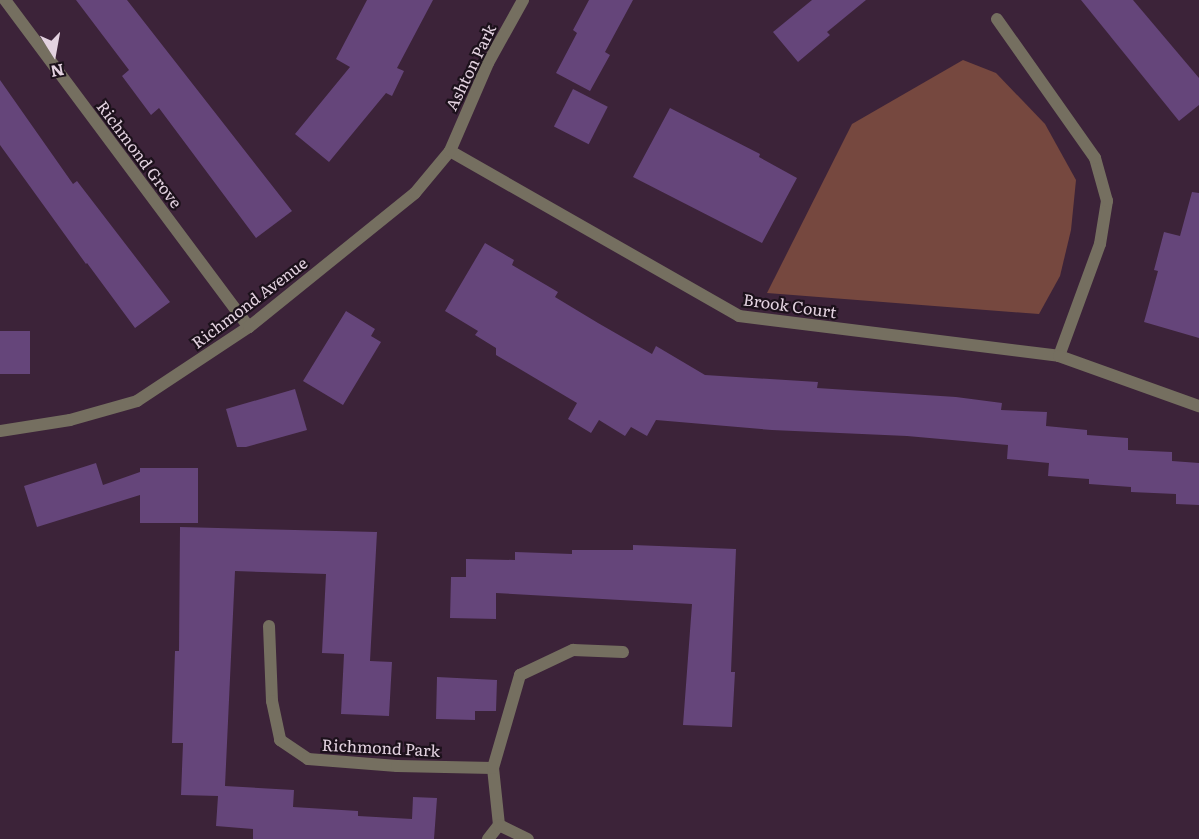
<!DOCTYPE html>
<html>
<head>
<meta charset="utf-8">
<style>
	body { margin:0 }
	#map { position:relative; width:1199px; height:839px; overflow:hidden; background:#3c2339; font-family:Literata,serif }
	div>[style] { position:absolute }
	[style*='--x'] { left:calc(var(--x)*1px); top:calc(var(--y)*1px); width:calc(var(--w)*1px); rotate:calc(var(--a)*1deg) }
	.green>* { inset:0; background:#76483f }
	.building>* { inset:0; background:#65457a; transform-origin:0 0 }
	.minor>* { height:12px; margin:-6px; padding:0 6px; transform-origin:6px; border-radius:6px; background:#756f60 }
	span { translate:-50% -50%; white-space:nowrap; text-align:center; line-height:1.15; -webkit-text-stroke:4.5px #1c111b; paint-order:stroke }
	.street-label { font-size:16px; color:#e3d2e0 }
	.north { position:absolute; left:24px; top:24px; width:60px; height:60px; -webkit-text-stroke:4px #1c111b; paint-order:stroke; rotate:169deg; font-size:16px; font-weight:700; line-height:24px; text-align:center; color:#e3d2e0 }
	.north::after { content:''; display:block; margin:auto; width:21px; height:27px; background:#e3d2e0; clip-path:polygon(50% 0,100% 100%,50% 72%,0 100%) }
</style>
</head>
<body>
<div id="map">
	<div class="green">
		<i style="clip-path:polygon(963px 60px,996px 73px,1045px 124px,1076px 180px,1071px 230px,1060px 276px,1039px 314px,767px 293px,852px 124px)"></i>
	</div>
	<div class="building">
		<i style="clip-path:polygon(76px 0,127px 0,292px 211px,256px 238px,159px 108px,151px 115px,122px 76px,129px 70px)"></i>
		<i style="clip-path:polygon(367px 0,433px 0,397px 68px,404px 71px,392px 96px,386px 93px,329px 162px,295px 134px,350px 67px,336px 59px)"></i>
		<i style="clip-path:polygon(589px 0,633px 0,605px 52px,610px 55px,590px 91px,556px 73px,577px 33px,573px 30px)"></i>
		<i style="clip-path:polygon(812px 0,866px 0,827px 32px,830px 35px,798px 62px,773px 32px)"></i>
		<i style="clip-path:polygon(1081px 0,1133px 0,1199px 78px,1199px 105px,1179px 121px)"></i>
		<i style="clip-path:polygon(0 80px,73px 184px,77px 181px,170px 302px,135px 328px,87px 263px,86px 264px,0 145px)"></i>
		<i style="left:573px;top:89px;width:39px;height:42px;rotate:27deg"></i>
		<i style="clip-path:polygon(670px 108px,760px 154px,759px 157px,797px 178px,762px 243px,633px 177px)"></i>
		<i style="clip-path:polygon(1192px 192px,1199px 193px,1199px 338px,1144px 322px,1158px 271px,1154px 270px,1164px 232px,1180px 236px)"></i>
		<i style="clip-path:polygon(485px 243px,514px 260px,512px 265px,558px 292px,555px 297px,598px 323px,652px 354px,656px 346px,705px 375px,818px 382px,817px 388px,956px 397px,1002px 403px,1001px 410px,1047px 412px,1046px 426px,1087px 430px,1087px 435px,1128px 438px,1128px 450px,1172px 452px,1172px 461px,1199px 463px,1199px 505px,1176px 504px,1176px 494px,1131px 492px,1131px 487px,1089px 484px,1089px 479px,1048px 476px,1049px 463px,1007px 459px,1008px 445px,907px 436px,772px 430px,656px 420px,647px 436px,631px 427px,625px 436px,599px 420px,591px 433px,568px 419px,577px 403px,496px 355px,496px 348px,475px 335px,478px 331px,445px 311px)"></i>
		<i style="clip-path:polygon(346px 311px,375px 329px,371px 336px,381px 342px,343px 405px,303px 381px)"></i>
		<i style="left:0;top:331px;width:30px;height:43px"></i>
		<i style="clip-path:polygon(295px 389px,307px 430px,246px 447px,237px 447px,226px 409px)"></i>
		<i style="clip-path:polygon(96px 463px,103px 485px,140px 472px,140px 468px,198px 468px,198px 523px,140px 523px,140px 495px,37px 527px,24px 486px)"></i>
		<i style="clip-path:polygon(180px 527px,377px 532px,370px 661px,392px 662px,389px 716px,341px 714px,344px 654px,322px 653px,326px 574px,235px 571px,225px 786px,294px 790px,293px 807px,358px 811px,358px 816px,412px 819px,413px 797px,437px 798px,434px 839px,253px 839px,253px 829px,216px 826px,218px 796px,181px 795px,183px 743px,172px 743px,175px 651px,179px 651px)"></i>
		<i style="clip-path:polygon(633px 545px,736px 549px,731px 672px,735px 672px,732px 727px,683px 725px,692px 604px,496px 593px,496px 619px,450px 618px,451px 577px,466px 577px,466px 559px,515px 560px,515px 552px,572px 554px,572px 550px,633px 550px)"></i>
		<i style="clip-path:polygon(437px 677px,497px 680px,496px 711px,475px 711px,475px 720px,436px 719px)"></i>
	</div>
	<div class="minor">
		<i style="--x:5;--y:0;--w:408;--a:53.3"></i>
		<i style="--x:450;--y:151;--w:333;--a:29.7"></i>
		<i style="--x:739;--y:316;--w:322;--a:7.1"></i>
		<i style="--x:1059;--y:356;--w:119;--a:-69.9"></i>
		<i style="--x:1100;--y:244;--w:44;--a:-80.8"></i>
		<i style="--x:1107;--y:201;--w:45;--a:-105.6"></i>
		<i style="--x:1095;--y:158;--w:170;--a:-125.2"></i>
		<i style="--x:1059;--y:356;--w:149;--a:19.7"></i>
		<i style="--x:0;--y:431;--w:71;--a:-8.9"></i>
		<i style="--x:70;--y:420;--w:70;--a:-15.8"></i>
		<i style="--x:137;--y:401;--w:134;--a:-33.5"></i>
		<i style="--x:249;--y:327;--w:213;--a:-38.9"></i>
		<i style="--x:415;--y:193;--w:55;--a:-50.2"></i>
		<i style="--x:450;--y:151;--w:96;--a:-66.6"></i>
		<i style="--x:488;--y:63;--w:72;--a:-60.9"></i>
		<i style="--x:269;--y:626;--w:75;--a:87.7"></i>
		<i style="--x:272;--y:701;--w:40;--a:78"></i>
		<i style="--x:280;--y:740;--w:34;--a:34"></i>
		<i style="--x:308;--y:759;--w:89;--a:4.5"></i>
		<i style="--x:397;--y:766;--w:96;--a:1.2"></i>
		<i style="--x:493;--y:768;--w:57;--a:84"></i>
		<i style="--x:499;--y:825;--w:18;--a:128"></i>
		<i style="--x:493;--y:768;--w:97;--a:-73.8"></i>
		<i style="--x:520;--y:675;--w:59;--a:-25.3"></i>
		<i style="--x:573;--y:650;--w:50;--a:2.3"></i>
		<i style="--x:499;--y:825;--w:32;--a:26"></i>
	</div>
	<div class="street-label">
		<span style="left:470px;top:67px;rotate:-64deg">Ashton Park</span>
		<span style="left:140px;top:154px;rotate:53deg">Richmond Grove</span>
		<span style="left:249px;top:302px;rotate:-37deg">Richmond Avenue</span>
		<span style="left:790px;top:305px;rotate:8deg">Brook Court</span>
		<span style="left:381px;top:747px;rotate:3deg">Richmond Park</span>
	</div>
	<div class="north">N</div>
</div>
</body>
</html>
